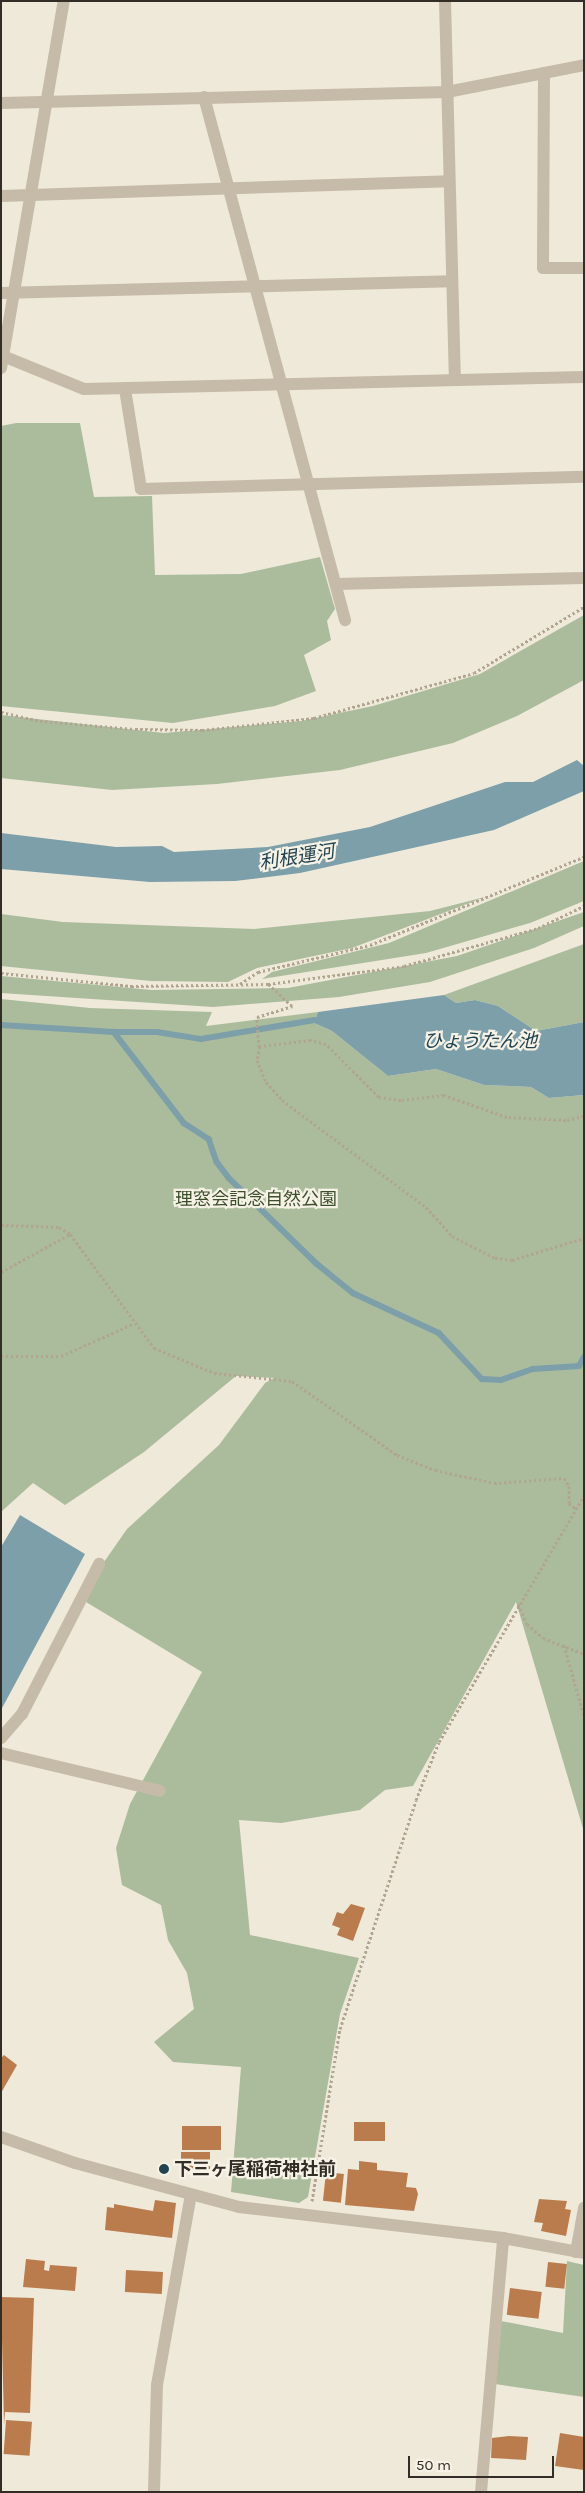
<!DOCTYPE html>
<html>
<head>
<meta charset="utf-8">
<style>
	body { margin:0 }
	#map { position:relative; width:585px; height:2493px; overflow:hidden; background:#efe9da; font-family:Karla,"Noto Sans JP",sans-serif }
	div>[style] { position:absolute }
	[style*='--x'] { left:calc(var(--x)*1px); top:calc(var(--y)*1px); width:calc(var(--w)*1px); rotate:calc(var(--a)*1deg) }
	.green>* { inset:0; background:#abbc9c }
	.water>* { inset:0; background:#7c9fa9 }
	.stream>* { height:5.5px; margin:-2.75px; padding:0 2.75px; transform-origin:2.75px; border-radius:2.75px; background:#7c9fa9 }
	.building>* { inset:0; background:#ba7c4d; transform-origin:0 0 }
	.path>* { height:3px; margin-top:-1.5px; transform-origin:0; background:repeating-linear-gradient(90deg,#b1a592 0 2.5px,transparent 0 5px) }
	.minor>* { height:12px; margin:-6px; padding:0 6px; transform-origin:6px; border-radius:6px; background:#c6bba8 }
	.dots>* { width:14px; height:14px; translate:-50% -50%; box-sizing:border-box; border:2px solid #f7f2e6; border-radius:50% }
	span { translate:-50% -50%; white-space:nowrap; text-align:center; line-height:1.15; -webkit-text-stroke:4.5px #f7f2e6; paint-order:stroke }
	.park-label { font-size:18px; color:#3c4f2d }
	.poi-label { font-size:18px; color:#332d27; font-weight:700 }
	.left { translate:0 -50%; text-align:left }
	.water-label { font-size:19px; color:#214450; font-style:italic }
	.frame { position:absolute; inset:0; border:2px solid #332d27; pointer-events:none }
	.scale { position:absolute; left:408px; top:2456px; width:146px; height:22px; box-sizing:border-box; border:2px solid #332d27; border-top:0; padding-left:6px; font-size:15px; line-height:18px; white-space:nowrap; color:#332d27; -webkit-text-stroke:4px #f7f2e6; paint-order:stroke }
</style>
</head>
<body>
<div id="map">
	<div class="green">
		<i style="clip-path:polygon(16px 423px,80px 423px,94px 497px,152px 496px,155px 575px,241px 574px,320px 557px,335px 609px,327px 621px,331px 640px,304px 655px,316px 691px,275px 706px,173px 723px,1px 706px,1px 426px)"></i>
		<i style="clip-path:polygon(584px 615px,584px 680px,517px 716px,453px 743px,340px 770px,217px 784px,112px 790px,1px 778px,1px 715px,164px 733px,301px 721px,373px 706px,480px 674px)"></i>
		<i style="clip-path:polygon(584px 861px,584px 901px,530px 923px,426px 953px,262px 979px,272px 972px,389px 943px)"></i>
		<i style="clip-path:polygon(485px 897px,352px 948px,257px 968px,228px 982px,151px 981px,1px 966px,1px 914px,63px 922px,254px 929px,430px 911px)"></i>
		<i style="clip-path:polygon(584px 912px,584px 926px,534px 948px,430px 982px,339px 997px,213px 1007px,1px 993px,1px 976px,152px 990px,288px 988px,457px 956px)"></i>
		<i style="clip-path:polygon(584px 944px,584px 1022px,536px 1031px,498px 1006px,475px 1000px,456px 1003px,444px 995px)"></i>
		<i style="clip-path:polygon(1px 999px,90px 1008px,212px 1012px,206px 1026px,318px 1012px,314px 1023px,332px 1031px,388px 1076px,436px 1069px,484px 1085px,531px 1087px,549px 1098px,584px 1095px,584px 1832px,516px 1602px,413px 1786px,385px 1790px,360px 1810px,281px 1823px,239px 1820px,250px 1935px,359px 1958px,340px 2014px,308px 2197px,299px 2203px,231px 2192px,241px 2067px,173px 2062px,154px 2042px,194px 2009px,187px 1973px,168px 1940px,161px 1905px,122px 1885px,116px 1848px,130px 1804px,202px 1672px,86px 1602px,104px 1562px,127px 1529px,219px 1445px,265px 1383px,274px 1378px,236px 1376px,144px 1452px,65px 1505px,33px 1483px,1px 1512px)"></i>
		<i style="clip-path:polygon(567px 2261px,584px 2265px,584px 2397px,495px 2384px,501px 2321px,563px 2333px)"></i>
	</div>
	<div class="water">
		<i style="clip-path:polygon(577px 760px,584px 766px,584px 791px,494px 830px,300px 873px,235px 881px,150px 882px,1px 869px,1px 833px,116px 847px,162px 846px,174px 852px,268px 847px,370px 827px,505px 782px,533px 782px)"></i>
		<i style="clip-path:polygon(444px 995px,456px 1003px,475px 1000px,498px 1006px,536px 1031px,584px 1022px,584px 1095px,549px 1098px,531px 1087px,484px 1085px,436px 1069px,388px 1076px,332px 1031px,314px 1023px,318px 1012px)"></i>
		<i style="clip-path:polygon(20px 1515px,85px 1554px,1px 1710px,1px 1547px)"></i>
	</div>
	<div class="stream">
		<i style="--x:1;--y:1025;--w:113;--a:3.5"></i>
		<i style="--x:114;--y:1032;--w:115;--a:52.4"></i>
		<i style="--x:184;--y:1123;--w:30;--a:33"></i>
		<i style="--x:209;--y:1139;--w:24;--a:71"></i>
		<i style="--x:217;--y:1162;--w:20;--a:53"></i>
		<i style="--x:229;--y:1178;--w:122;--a:44.3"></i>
		<i style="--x:316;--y:1263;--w:48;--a:39"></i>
		<i style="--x:353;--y:1293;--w:95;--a:24.9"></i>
		<i style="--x:439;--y:1333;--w:63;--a:46.9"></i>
		<i style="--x:482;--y:1379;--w:19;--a:3"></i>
		<i style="--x:501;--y:1380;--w:34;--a:-19"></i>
		<i style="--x:533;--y:1369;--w:46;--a:-3.7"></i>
		<i style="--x:579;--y:1366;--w:10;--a:-61"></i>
		<i style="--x:114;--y:1032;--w:43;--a:0"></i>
		<i style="--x:157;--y:1032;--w:45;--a:9"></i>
		<i style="--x:201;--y:1039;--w:115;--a:-9.5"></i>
	</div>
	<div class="building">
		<i style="clip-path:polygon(351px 1904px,365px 1908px,353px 1941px,337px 1935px,340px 1928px,332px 1925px,337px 1912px,343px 1914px)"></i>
		<i style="clip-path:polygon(4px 2055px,17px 2065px,1px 2093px,1px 2058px)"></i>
		<i style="left:385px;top:2122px;width:19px;height:31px;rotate:90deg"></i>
		<i style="left:182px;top:2126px;width:39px;height:24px"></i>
		<i style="left:181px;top:2152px;width:29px;height:17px"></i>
		<i style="clip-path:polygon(359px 2161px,377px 2163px,377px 2170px,408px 2173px,406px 2187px,416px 2188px,418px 2194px,414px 2211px,345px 2205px,348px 2169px,359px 2170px)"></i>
		<i style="left:326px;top:2172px;width:18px;height:29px;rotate:6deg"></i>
		<i style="clip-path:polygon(539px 2199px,567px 2201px,565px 2209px,571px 2210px,566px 2236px,541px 2231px,543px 2223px,534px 2222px)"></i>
		<i style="clip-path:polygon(155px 2200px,176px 2203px,172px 2238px,105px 2230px,107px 2207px,114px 2208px,114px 2204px,153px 2211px)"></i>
		<i style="clip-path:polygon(26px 2259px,45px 2261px,44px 2270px,49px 2271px,50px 2265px,77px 2267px,75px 2291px,23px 2287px)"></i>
		<i style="left:548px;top:2262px;width:19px;height:25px;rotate:6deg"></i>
		<i style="left:126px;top:2270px;width:37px;height:22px;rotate:3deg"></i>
		<i style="left:510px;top:2288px;width:32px;height:27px;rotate:7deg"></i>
		<i style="clip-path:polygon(1px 2297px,34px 2298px,30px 2413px,5px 2412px,4px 2425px)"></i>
		<i style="left:6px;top:2420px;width:26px;height:34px;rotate:4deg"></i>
		<i style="clip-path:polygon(560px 2433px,584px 2437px,584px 2470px,555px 2466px)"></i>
		<i style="clip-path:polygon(509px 2436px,528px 2437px,526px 2460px,491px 2458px,492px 2438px)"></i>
	</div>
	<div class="path">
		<i style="--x:1;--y:712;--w:40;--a:13"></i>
		<i style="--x:40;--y:721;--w:95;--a:4.8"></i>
		<i style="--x:135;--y:729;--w:67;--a:0.9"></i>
		<i style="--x:202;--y:730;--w:113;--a:-6.1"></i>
		<i style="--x:314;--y:718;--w:166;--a:-15.7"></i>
		<i style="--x:474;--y:673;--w:128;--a:-31"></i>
		<i style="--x:1;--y:973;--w:131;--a:5.7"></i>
		<i style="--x:131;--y:986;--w:137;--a:-0.8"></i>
		<i style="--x:268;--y:984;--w:137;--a:-7.5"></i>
		<i style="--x:404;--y:966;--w:139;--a:-15.8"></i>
		<i style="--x:538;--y:928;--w:51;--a:-25.6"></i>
		<i style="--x:240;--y:984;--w:22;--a:-34"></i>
		<i style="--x:258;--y:972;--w:115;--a:-13.6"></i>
		<i style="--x:370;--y:945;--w:231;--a:-22.4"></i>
		<i style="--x:259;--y:1047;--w:30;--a:-94"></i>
		<i style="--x:257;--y:1017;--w:37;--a:-17"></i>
		<i style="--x:292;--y:1006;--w:33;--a:-137"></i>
		<i style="--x:584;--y:1116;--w:18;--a:167"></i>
		<i style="--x:566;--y:1120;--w:59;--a:-177.1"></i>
		<i style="--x:507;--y:1117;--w:67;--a:-160.8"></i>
		<i style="--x:444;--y:1095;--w:43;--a:173.4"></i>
		<i style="--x:401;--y:1100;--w:22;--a:-172"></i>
		<i style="--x:379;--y:1097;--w:75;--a:-135"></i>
		<i style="--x:326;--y:1044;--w:16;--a:-165"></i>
		<i style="--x:311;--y:1040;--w:51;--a:173.3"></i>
		<i style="--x:260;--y:1046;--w:14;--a:102"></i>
		<i style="--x:257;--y:1060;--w:24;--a:68"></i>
		<i style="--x:266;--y:1082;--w:24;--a:48"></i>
		<i style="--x:282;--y:1100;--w:179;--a:36.6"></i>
		<i style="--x:426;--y:1207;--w:39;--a:48"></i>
		<i style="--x:452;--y:1236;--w:48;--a:27.1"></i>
		<i style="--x:495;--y:1258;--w:17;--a:7"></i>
		<i style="--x:512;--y:1260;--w:75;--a:-17"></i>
		<i style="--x:1;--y:1225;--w:58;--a:2"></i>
		<i style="--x:59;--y:1227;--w:13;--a:32"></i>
		<i style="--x:70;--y:1234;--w:142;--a:53.6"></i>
		<i style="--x:154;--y:1348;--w:65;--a:22.6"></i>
		<i style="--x:214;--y:1373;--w:78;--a:5.9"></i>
		<i style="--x:292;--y:1381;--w:128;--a:35.2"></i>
		<i style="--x:397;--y:1455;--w:41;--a:21.5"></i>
		<i style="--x:435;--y:1470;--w:60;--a:12.4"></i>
		<i style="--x:494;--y:1483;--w:70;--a:-4.1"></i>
		<i style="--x:564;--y:1478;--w:9;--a:58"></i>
		<i style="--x:569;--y:1486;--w:17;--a:90"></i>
		<i style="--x:569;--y:1503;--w:9;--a:41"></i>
		<i style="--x:1;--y:1272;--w:79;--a:-28.8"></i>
		<i style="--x:1;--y:1356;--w:60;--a:0"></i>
		<i style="--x:61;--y:1356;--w:79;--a:-24"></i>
		<i style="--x:518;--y:1604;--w:22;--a:66"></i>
		<i style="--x:527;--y:1624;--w:21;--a:41"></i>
		<i style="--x:543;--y:1638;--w:44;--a:21.3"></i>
		<i style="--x:564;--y:1645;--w:74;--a:74.3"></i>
		<i style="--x:312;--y:2201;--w:174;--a:-80.8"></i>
		<i style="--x:340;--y:2029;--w:241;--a:-71.6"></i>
		<i style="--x:416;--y:1800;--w:62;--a:-68.4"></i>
		<i style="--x:439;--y:1742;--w:286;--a:-59.5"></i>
	</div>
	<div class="minor">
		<i style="--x:445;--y:1;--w:379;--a:88.5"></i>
		<i style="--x:544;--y:73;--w:195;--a:90.3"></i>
		<i style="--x:543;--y:268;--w:41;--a:0"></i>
		<i style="--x:204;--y:97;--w:542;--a:74.91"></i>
		<i style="--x:1;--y:103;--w:446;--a:-1.4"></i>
		<i style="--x:447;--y:92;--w:140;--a:-11.1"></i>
		<i style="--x:1;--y:196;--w:448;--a:-1.9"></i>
		<i style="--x:1;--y:293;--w:450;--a:-1.5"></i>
		<i style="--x:3;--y:356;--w:87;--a:22.2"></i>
		<i style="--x:84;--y:389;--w:500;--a:-1.37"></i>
		<i style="--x:1;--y:368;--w:372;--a:-80.3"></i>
		<i style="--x:125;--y:389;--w:101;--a:80.9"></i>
		<i style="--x:141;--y:489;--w:443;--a:-1.6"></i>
		<i style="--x:337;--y:584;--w:247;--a:-1.4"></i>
		<i style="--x:1;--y:1738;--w:32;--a:-49"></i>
		<i style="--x:22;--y:1714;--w:169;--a:-62.8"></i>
		<i style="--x:1;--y:1753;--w:163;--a:13.4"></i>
		<i style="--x:1;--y:2137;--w:78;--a:19.4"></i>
		<i style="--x:75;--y:2163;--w:170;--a:15"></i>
		<i style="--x:239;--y:2207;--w:266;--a:6.7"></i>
		<i style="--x:503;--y:2238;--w:82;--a:10.5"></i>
		<i style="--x:576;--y:2252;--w:45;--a:-79.7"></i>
		<i style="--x:154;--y:2492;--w:107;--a:-88.4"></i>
		<i style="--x:157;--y:2385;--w:193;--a:-79.9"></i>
		<i style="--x:481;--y:2492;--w:255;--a:-85"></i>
	</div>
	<div class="dots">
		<i style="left:164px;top:2169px;background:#214450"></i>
	</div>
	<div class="park-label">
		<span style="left:256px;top:1199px">理窓会記念自然公園</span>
	</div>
	<div class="poi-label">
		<span class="left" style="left:174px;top:2169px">下三ヶ尾稲荷神社前</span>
	</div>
	<div class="water-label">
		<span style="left:297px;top:858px;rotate:-9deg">利根運河</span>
		<span style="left:480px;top:1042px">ひょうたん池</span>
	</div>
	<div class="frame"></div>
	<div class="scale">50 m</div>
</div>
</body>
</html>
